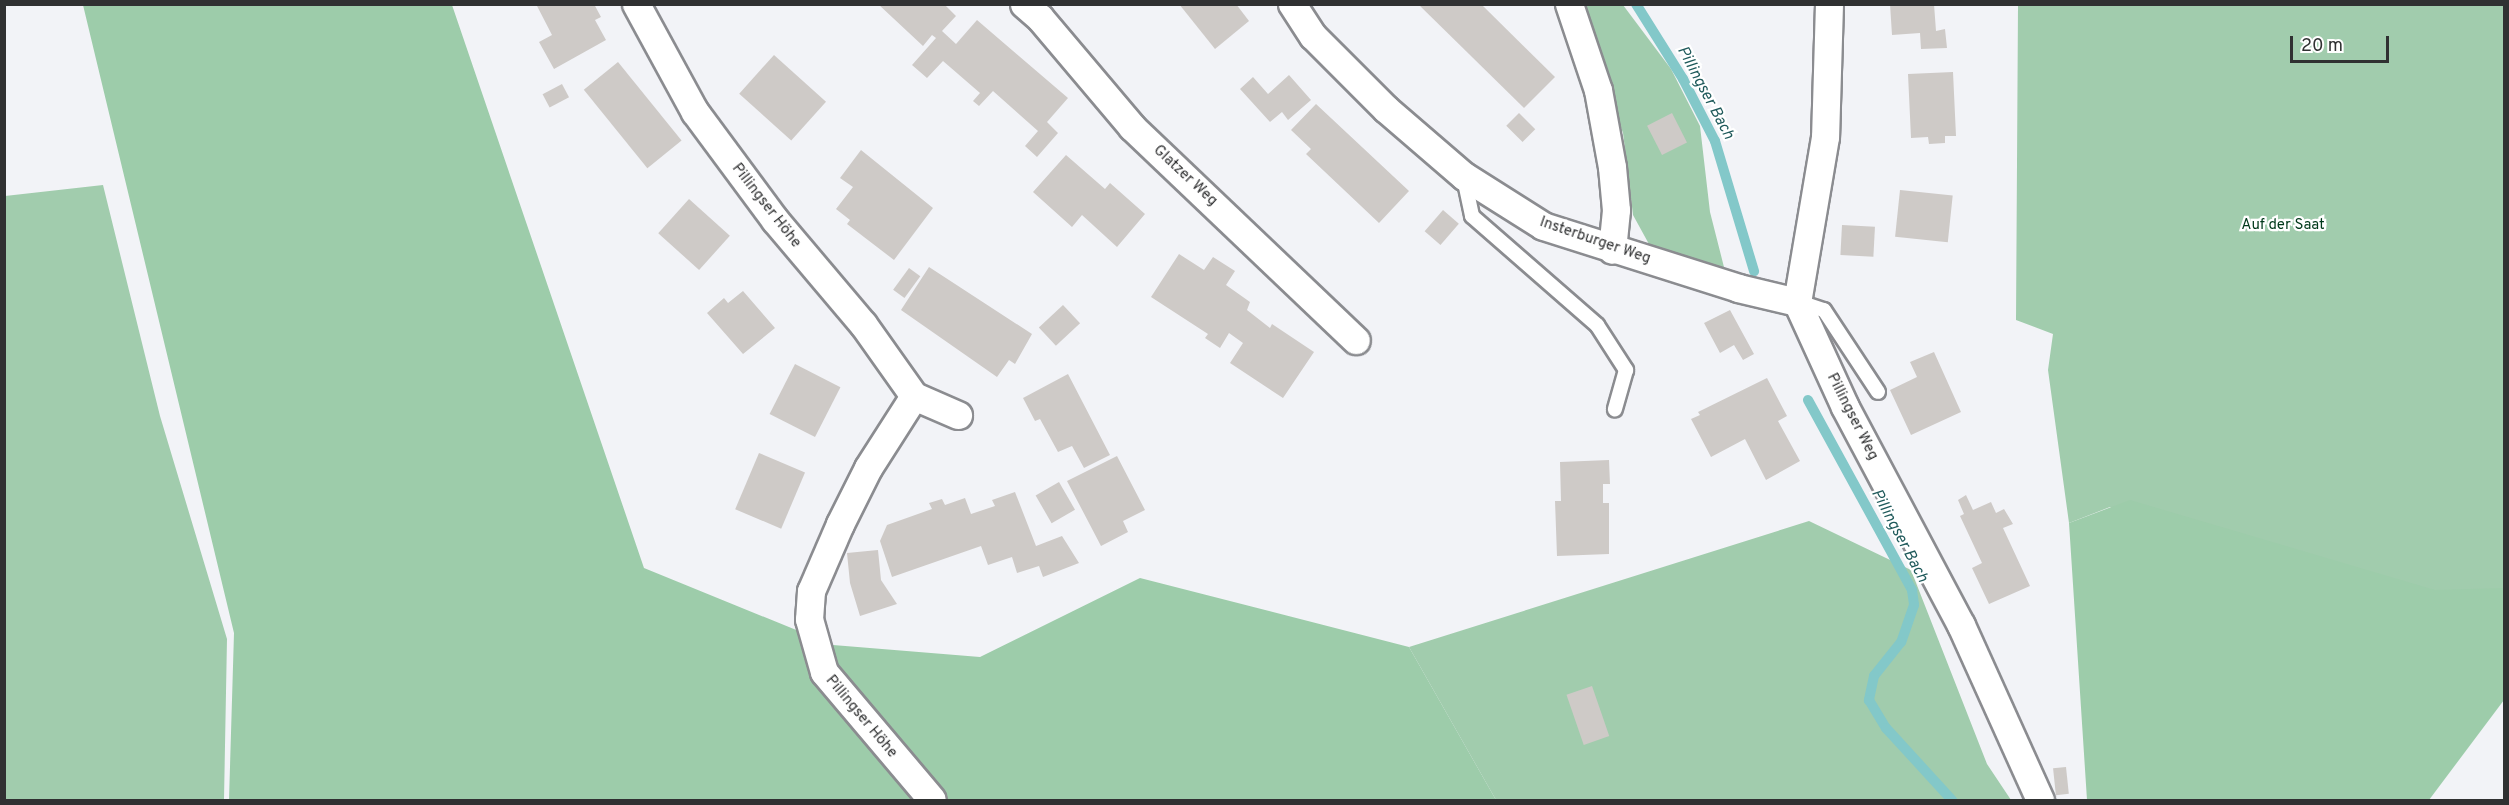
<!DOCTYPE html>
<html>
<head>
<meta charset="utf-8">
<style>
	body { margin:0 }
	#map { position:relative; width:2509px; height:805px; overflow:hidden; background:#f2f3f7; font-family:Overpass,sans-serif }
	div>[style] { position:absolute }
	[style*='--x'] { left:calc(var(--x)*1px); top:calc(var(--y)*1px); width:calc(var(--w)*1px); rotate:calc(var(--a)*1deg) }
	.green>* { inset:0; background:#a1ccad }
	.forest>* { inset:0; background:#9dccaa }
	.stream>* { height:10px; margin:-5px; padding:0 5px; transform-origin:5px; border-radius:5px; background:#83c8c9 }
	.building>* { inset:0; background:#cecac7; transform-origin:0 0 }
	.roads { filter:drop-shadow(2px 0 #8b8c90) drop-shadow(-2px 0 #8b8c90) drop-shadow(0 2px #8b8c90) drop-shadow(0 -2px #8b8c90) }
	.service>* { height:14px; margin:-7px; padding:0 7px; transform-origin:7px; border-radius:7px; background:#fff }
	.minor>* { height:27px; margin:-13.5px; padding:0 13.5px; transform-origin:13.5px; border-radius:13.5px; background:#fff }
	span { translate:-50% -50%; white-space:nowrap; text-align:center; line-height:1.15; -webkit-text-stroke:4.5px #fff; paint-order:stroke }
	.street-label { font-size:15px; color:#303132 }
	.park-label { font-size:15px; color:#00391a }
	.water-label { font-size:16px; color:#1e595a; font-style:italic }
	.frame { position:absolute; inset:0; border:6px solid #303132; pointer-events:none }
	.scale { position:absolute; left:2290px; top:36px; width:99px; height:27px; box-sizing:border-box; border:3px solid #303132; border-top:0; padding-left:8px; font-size:18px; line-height:21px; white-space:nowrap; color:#303132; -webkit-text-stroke:4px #fff; paint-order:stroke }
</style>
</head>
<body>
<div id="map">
	<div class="green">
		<i style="clip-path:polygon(1581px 5px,1623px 5px,1671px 69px,1700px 126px,1710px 212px,1726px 275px,1650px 246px,1633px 215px,1623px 133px,1593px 53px)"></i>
		<i style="clip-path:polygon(2018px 5px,2504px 5px,2504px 688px,2110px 507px,2069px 523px,2048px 370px,2053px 334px,2016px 320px)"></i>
		<i style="clip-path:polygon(103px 185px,160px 416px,227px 639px,224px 800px,5px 800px,5px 196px)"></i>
		<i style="clip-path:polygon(1809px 521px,1911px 570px,1987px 764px,2011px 800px,1496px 800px,1409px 647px)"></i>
	</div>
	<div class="forest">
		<i style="clip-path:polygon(83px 5px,452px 5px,644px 568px,833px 645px,980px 657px,1140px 578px,1409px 647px,1496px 800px,229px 800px,234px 633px)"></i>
		<i style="clip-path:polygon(2130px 500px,2435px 590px,2504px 588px,2504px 700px,2429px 800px,2087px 800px,2069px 523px)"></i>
	</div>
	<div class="stream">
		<i style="--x:1636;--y:4;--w:89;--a:57.9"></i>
		<i style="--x:1683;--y:79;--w:70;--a:62.7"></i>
		<i style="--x:1715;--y:141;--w:136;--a:73.3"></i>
		<i style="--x:1808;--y:400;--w:217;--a:61.3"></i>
		<i style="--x:1912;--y:590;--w:15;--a:82"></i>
		<i style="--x:1914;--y:605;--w:39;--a:109"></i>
		<i style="--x:1901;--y:642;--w:43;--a:128.5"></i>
		<i style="--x:1874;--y:676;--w:25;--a:102"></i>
		<i style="--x:1869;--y:700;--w:33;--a:59"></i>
		<i style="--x:1886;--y:728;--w:98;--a:47.5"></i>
	</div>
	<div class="building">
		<i style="clip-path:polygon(536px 4px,594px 4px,601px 17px,595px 20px,606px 40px,554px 69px,539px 42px,552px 35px)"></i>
		<i style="clip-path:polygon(878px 4px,944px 4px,956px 16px,942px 31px,956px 44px,977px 20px,1068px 98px,1047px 122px,1058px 133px,1037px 157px,1025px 146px,1038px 131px,993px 91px,979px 106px,973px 101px,980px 93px,943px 61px,927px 78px,912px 65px,936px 38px,932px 35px,923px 46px)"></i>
		<i style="clip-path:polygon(1179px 4px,1236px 4px,1249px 21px,1215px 49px)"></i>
		<i style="clip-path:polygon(1418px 4px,1481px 4px,1555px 77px,1524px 108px)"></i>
		<i style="clip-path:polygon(1890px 4px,1934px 4px,1936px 31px,1945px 29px,1947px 48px,1921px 49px,1920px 33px,1892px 35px)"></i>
		<i style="left:774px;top:55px;width:70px;height:52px;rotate:42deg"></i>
		<i style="left:618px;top:62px;width:101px;height:44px;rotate:51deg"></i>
		<i style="clip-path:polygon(1953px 72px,1956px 136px,1945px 136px,1945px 143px,1929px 144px,1928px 137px,1911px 138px,1908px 74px)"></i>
		<i style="clip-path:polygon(1289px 75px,1311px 100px,1288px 120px,1282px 112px,1270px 122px,1240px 89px,1253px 77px,1268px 94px)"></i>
		<i style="left:562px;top:84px;width:15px;height:22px;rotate:62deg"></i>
		<i style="clip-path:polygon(1316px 104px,1409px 191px,1379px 223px,1306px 154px,1311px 149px,1291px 130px)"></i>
		<i style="left:1519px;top:113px;width:23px;height:18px;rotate:45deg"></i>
		<i style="left:1672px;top:113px;width:33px;height:28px;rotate:63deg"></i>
		<i style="clip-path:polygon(861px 150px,933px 208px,894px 260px,847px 224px,850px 220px,836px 209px,853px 187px,840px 178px)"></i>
		<i style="clip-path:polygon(1066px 155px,1105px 189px,1110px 183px,1145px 214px,1117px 247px,1082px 215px,1072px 227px,1033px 192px)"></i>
		<i style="left:1900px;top:190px;width:53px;height:47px;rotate:6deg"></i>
		<i style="left:689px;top:199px;width:55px;height:46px;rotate:42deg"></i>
		<i style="left:1443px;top:210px;width:21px;height:28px;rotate:41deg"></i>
		<i style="left:1842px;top:225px;width:33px;height:30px;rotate:3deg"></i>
		<i style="clip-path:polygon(1179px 254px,1204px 270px,1213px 257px,1235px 271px,1226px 285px,1250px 302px,1247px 310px,1270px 328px,1272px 324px,1314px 352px,1283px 398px,1230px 363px,1243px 343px,1229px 333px,1220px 348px,1205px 338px,1208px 334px,1151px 297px)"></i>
		<i style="clip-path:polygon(929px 267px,1032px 334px,1015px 364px,1009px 360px,997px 377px,901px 310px)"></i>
		<i style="left:909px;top:268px;width:14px;height:27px;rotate:36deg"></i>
		<i style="clip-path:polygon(743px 291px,775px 328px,743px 354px,707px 313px,724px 298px,728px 303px)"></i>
		<i style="left:1063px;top:305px;width:25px;height:33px;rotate:47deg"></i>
		<i style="clip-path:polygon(1730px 310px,1754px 354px,1743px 360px,1734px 345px,1720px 353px,1704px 323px)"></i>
		<i style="clip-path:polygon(1934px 352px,1961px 412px,1911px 435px,1890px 390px,1917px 377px,1910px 362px)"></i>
		<i style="left:795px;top:364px;width:51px;height:56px;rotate:27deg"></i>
		<i style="clip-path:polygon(1068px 374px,1110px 455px,1084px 468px,1072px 446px,1058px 452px,1040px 419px,1035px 421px,1023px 398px)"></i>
		<i style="clip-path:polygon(1767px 378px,1787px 416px,1778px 421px,1800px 461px,1766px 480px,1745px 439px,1711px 457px,1691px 419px,1700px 415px,1698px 412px)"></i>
		<i style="left:759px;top:453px;width:50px;height:61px;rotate:23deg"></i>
		<i style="clip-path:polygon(1117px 456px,1145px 510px,1123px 521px,1128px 532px,1101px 546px,1067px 481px)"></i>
		<i style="clip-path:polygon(1609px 460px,1610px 484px,1603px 484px,1603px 503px,1609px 503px,1609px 554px,1557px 556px,1555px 501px,1561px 501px,1560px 462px)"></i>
		<i style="left:1059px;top:482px;width:32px;height:27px;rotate:60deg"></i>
		<i style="clip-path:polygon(1015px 492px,1036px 546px,1062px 536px,1079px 563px,1043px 577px,1039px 566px,1017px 573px,1012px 557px,988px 565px,981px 546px,892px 577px,880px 541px,887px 525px,932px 509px,929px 503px,942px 499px,945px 505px,965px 498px,971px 514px,995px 506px,992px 500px)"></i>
		<i style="clip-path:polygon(1966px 495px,1973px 510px,1991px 502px,1996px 513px,2004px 509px,2013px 524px,2003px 528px,2030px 586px,1989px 604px,1972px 568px,1982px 563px,1960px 516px,1964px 514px,1958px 500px)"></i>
		<i style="clip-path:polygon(878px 550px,881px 580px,897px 604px,860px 616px,850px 583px,847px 553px)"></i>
		<i style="left:1592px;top:686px;width:53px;height:27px;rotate:71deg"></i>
		<i style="left:2066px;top:767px;width:27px;height:13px;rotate:84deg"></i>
	</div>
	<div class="roads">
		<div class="service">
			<i style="--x:1464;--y:178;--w:39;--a:78"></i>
			<i style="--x:1472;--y:216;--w:166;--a:41.1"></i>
			<i style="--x:1597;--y:325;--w:54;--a:57.2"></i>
			<i style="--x:1626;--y:370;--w:41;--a:105.8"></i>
			<i style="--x:1799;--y:302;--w:26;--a:18"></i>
			<i style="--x:1824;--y:310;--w:98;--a:56.6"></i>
		</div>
		<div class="minor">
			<i style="--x:636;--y:4;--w:123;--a:61.4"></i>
			<i style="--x:695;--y:112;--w:134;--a:53.5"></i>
			<i style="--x:775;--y:220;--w:136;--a:49.8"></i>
			<i style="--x:863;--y:324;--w:88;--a:54.7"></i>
			<i style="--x:914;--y:396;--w:85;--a:122.6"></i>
			<i style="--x:868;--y:468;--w:63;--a:116.6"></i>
			<i style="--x:840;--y:524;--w:73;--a:113.4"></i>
			<i style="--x:811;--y:591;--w:28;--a:94"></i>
			<i style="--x:809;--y:619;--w:55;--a:74.2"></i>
			<i style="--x:824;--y:672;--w:167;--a:49.8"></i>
			<i style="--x:1024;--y:4;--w:21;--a:41"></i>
			<i style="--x:1040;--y:18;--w:143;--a:49.8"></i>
			<i style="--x:1132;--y:127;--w:309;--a:43.6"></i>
			<i style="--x:1292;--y:4;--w:38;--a:57"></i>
			<i style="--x:1313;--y:36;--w:103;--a:45"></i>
			<i style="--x:1386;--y:109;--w:103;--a:40.7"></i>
			<i style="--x:1464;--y:176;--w:93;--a:32.3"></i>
			<i style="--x:1543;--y:226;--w:205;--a:17.6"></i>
			<i style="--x:1738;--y:288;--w:61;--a:13.3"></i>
			<i style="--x:1569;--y:4;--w:91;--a:71.4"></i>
			<i style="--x:1598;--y:90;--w:78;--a:79.7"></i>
			<i style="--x:1612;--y:167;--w:43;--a:84.7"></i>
			<i style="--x:1616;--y:210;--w:40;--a:95.7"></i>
			<i style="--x:1829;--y:4;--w:133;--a:91.7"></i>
			<i style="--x:1825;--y:137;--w:167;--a:99.6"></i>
			<i style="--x:1797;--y:302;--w:115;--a:65.4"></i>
			<i style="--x:1845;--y:407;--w:247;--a:62"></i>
			<i style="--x:1961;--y:625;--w:192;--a:65.7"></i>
			<i style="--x:914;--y:396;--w:48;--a:23.4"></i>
		</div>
	</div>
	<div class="street-label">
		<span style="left:1185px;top:176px;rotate:43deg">Glatzer Weg</span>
		<span style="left:766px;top:206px;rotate:52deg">Pillingser Höhe</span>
		<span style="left:1595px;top:241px;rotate:19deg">Insterburger Weg</span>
		<span style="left:1852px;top:417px;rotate:63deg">Pillingser Weg</span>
		<span style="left:861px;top:717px;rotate:50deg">Pillingser Höhe</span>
	</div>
	<div class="park-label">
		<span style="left:2283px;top:226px">Auf der Saat</span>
	</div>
	<div class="water-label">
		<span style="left:1705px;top:93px;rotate:62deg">Pillingser Bach</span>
		<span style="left:1899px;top:536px;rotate:62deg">Pillingser Bach</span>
	</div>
	<div class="frame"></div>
	<div class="scale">20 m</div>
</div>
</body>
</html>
